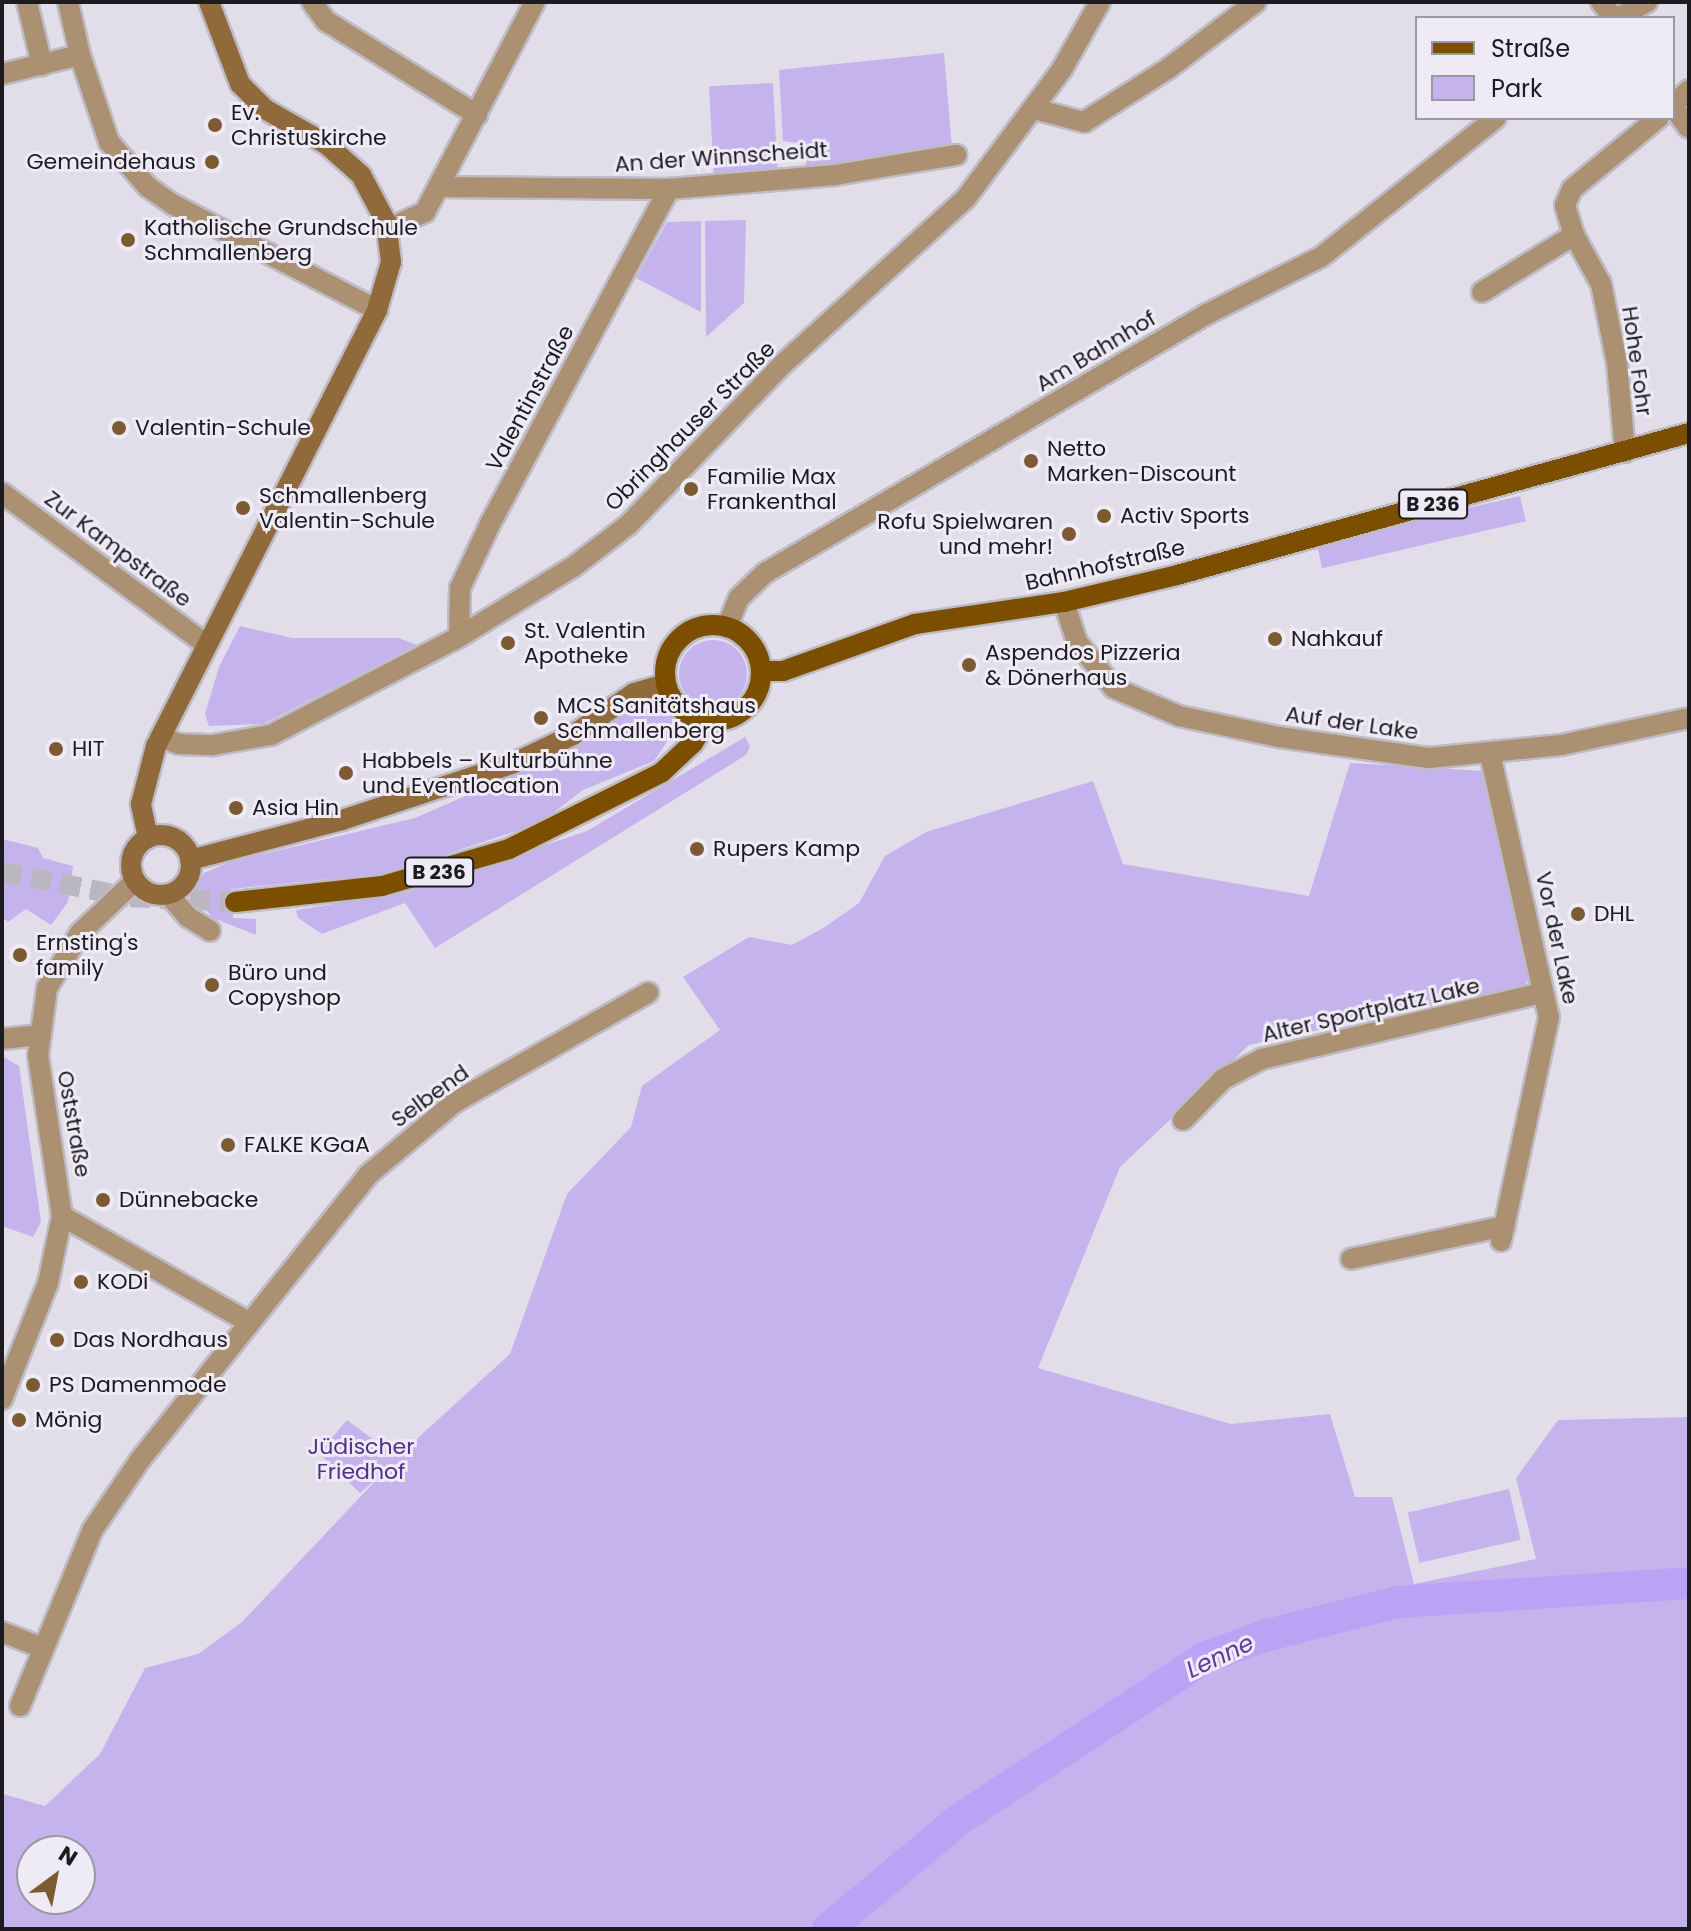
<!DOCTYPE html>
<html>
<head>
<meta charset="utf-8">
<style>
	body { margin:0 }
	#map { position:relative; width:1691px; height:1931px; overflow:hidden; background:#e1dee9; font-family:Poppins,sans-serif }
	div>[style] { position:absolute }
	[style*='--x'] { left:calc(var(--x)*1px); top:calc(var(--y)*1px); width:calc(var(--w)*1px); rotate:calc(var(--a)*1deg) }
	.green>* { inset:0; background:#c5b3ee; transform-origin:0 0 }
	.round { border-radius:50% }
	.river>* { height:32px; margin:-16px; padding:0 16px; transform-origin:16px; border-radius:16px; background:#bca2f4 }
	.primary-tunnel>* { height:20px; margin-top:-10px; transform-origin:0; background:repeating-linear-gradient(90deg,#bab7c1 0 20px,transparent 0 30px) }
	.roads { filter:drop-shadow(2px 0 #bebbc5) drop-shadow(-2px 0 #bebbc5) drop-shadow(0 2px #bebbc5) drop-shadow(0 -2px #bebbc5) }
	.minor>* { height:20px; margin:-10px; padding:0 10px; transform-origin:10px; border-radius:10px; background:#ab9172 }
	.tertiary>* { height:20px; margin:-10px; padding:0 10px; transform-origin:10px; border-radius:10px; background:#ab9172 }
	.secondary>* { height:20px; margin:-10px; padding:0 10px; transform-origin:10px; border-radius:10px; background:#906a3b }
	.secondary>.ring { margin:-10px; padding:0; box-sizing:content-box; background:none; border:20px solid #906a3b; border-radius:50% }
	.primary>* { height:20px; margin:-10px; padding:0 10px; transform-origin:10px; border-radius:10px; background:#7c4e00 }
	.primary>.ring { margin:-10px; padding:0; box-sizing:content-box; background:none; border:20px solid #7c4e00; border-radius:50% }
	.dots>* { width:22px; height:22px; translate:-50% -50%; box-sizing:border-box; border:4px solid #eeebf6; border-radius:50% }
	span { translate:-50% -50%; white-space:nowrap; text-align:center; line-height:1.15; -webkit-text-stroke:6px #eeebf6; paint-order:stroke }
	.shield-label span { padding:2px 6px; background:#eeebf6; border:2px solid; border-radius:6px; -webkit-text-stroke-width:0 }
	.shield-label { font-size:20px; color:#1c1b1f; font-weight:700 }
	.poi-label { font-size:22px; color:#1c1b1f }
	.left { translate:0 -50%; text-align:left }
	.right { translate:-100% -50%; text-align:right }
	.street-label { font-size:22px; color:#1c1b1f }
	.park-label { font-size:22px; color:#552f8d }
	.water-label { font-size:24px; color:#5f3a99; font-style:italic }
	.frame { position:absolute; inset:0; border:4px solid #1c1b1f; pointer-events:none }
	.legend { position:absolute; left:1415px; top:16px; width:260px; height:104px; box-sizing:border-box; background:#eeebf6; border:2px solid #9a98a0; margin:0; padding:10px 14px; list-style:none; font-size:24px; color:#1c1b1f }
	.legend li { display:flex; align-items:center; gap:16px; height:40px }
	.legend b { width:40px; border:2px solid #9a98a0 }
	.north { position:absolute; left:16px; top:1835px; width:80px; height:80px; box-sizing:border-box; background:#eeebf6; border:2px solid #9a98a0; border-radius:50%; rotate:32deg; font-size:22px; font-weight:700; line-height:32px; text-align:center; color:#1c1b1f }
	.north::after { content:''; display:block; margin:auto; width:28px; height:36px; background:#7c5b32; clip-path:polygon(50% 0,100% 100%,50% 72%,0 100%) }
</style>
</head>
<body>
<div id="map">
	<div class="green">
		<i style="clip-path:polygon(944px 53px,952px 148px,806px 170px,806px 144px,783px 141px,779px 70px)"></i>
		<i style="left:773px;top:83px;width:88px;height:64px;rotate:87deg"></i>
		<i style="clip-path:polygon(746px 220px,744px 303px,706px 337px,705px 221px)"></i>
		<i style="clip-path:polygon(701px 221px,701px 312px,636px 278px,667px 222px)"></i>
		<i style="left:1520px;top:496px;width:26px;height:209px;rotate:77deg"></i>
		<i style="clip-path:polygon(240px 626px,292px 638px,398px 638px,417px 645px,263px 724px,209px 726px,205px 714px,219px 667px)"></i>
		<i class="round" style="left:679px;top:640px;width:68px;height:68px"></i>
		<i style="clip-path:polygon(661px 705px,674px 716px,676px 728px,654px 761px,583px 790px,540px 823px,390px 873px,231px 889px,233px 918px,256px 919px,256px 935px,213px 918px,192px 894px,204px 873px,230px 862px,415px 818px,575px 748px,625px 714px)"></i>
		<i style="clip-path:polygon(745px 737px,750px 746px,746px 755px,435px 948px,405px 903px,322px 934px,298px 918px,296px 910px,407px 892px,587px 831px)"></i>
		<i style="clip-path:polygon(evenodd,1350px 763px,1485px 771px,1532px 975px,1524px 986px,1249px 1045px,1120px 1167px,1038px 1368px,1231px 1424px,1330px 1414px,1355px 1497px,1392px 1497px,1414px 1584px,1536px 1559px,1516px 1478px,1558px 1420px,1689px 1417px,1689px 1929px,2px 1929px,3px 1794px,45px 1806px,100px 1754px,145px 1668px,198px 1654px,242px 1622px,380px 1476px,360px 1493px,319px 1453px,347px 1420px,397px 1457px,510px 1354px,567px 1194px,631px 1127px,642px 1086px,720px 1030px,683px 977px,749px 937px,792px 945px,825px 927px,859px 903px,885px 856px,926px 832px,1093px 781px,1123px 864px,1309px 896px,1350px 763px,32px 1851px,80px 1851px,80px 1899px,32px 1899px,32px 1851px)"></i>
		<i style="clip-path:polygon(2px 839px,38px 848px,43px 858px,73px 866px,68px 902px,51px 925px,26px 909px,8px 922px,2px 917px)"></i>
		<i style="clip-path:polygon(2px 1056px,19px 1066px,41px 1222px,33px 1237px,2px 1226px)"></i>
		<i style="left:1509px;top:1489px;width:52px;height:104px;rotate:77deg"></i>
	</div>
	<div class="river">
		<i style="--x:828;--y:1929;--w:172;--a:-39.8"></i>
		<i style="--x:960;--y:1819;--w:292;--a:-33.4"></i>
		<i style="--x:1204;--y:1658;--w:64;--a:-20.1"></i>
		<i style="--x:1264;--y:1636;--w:137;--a:-14.3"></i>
		<i style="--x:1397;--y:1602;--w:293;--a:-3.7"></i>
	</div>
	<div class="primary-tunnel">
		<i style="--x:2;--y:872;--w:130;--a:11.1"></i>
		<i style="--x:130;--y:897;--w:105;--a:2.7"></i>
	</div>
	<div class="roads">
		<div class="minor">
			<i style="--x:27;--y:2;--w:65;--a:76.6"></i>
			<i style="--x:68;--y:2;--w:54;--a:77.2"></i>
			<i style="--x:312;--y:2;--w:24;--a:54"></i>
			<i style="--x:326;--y:21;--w:178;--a:31.9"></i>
			<i style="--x:1601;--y:2;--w:21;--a:51"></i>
			<i style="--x:1617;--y:18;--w:34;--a:-28"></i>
			<i style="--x:2;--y:74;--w:80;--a:-13.7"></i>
			<i style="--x:80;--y:55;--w:92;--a:71.6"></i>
			<i style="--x:109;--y:142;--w:60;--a:49.1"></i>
			<i style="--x:148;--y:187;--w:32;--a:35"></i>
			<i style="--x:174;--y:205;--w:229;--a:27.3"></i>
			<i style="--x:1673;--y:105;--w:22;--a:-43"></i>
			<i style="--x:1673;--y:107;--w:26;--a:53"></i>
			<i style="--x:1034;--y:109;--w:52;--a:14.6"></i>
			<i style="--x:1084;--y:122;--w:101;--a:-32.4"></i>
			<i style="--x:1169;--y:68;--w:109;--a:-37.2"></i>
			<i style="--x:440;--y:187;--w:229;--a:0.5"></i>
			<i style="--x:669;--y:189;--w:167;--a:-4.8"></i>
			<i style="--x:835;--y:175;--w:123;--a:-9.4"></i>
			<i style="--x:388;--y:229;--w:41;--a:-24.7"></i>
			<i style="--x:425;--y:212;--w:237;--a:-62.4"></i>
			<i style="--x:1482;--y:292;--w:108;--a:-31.8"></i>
			<i style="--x:1625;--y:452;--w:89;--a:-95.1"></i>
			<i style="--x:1617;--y:363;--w:81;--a:-101.4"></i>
			<i style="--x:1601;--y:284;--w:56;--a:-118.9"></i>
			<i style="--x:1574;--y:235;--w:31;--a:-107"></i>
			<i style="--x:1565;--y:205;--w:17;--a:-66"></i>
			<i style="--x:1572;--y:189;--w:112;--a:-39.5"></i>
			<i style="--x:2;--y:493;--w:253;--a:36.6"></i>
			<i style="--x:1064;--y:602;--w:42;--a:72"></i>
			<i style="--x:1077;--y:642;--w:59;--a:51.2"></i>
			<i style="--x:1114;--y:688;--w:71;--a:23.3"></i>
			<i style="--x:1179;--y:716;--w:102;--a:11.9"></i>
			<i style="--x:1279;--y:737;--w:151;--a:8"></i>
			<i style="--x:1429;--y:758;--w:133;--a:-5.6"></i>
			<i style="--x:1561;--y:745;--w:131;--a:-11.9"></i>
			<i style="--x:727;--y:627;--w:31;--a:-68"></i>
			<i style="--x:739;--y:598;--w:36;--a:-44"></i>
			<i style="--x:765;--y:573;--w:512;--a:-30.37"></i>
			<i style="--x:1207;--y:314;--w:127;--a:-26.6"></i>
			<i style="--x:1321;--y:257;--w:223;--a:-38.5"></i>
			<i style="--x:459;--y:637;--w:49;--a:-88.8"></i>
			<i style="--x:460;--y:588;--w:71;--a:-64.9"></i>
			<i style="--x:490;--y:524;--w:380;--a:-61.9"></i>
			<i style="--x:1490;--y:754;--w:270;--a:77.4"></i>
			<i style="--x:1549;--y:1017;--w:229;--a:102.1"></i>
			<i style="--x:168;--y:894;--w:30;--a:49"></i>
			<i style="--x:188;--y:917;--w:26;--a:32"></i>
			<i style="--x:2;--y:1039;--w:36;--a:-6"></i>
			<i style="--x:1183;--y:1120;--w:57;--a:-45.7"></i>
			<i style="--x:1223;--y:1079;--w:44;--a:-27.1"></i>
			<i style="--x:1262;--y:1059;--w:288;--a:-13.3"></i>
			<i style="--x:62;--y:1216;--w:216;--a:29.6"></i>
			<i style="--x:1351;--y:1259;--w:157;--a:-12.1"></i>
			<i style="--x:2;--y:1399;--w:125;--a:-68.4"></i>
			<i style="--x:48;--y:1283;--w:68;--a:-78.2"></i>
			<i style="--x:62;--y:1216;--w:162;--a:-98.5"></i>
			<i style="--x:38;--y:1056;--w:69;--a:-82.5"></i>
			<i style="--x:47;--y:988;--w:64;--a:-59"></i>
			<i style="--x:80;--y:933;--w:76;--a:-43.4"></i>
			<i style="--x:2;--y:1632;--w:41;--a:21.5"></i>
			<i style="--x:20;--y:1706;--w:191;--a:-67.6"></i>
			<i style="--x:93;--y:1529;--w:83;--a:-55.7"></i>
			<i style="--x:140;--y:1460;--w:365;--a:-51.3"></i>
			<i style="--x:368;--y:1175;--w:114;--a:-40"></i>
			<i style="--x:455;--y:1102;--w:222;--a:-29.5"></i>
		</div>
		<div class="tertiary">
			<i style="--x:160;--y:737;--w:20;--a:20"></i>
			<i style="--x:179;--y:744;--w:34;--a:2"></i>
			<i style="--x:213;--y:745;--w:59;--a:-9.8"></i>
			<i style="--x:271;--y:735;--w:212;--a:-27.5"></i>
			<i style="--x:459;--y:637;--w:134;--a:-31.6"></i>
			<i style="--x:573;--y:567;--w:69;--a:-37.4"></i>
			<i style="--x:628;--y:525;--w:223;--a:-46.1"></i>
			<i style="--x:783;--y:364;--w:247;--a:-42.2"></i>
			<i style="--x:966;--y:198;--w:161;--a:-53.3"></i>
			<i style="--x:1062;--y:69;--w:77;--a:-60.4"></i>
		</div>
		<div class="secondary">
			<i class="ring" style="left:131px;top:835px;width:40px;height:40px"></i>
			<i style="--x:148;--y:838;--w:35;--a:-102"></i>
			<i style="--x:141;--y:804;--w:60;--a:-75.5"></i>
			<i style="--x:156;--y:746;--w:489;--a:-63.1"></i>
			<i style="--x:377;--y:310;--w:50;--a:-73.7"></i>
			<i style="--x:391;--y:262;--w:40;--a:-97.1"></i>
			<i style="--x:386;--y:222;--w:53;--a:-118"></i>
			<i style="--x:361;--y:175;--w:47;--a:-138.5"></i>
			<i style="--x:326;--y:144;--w:70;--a:-150.2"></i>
			<i style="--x:265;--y:109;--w:35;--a:-135"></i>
			<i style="--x:240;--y:84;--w:88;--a:-110.7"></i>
			<i style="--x:190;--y:860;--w:157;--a:-14.7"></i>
			<i style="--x:342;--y:820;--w:181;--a:-18.3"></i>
			<i style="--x:514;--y:763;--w:65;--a:-25.4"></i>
			<i style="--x:573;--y:735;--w:74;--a:-34.5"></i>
			<i style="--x:634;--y:693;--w:33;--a:-16"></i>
		</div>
		<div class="primary">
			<i class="ring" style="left:665px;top:625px;width:76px;height:76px"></i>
			<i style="--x:762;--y:671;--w:21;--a:0"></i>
			<i style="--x:783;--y:671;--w:140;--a:-19.6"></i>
			<i style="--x:915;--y:624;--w:151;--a:-8.4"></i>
			<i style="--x:1064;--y:602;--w:116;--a:-13.4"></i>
			<i style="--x:1177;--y:575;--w:531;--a:-15.5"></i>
			<i style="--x:235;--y:902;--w:148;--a:-6.2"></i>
			<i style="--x:382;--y:886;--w:132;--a:-16.2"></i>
			<i style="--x:509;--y:849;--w:170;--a:-26.6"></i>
			<i style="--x:661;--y:773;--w:44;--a:-43.2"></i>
			<i style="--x:693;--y:743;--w:26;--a:-59"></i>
		</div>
	</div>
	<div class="dots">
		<i style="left:215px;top:125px;background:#7c5b32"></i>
		<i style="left:212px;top:162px;background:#7c5b32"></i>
		<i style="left:128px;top:240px;background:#7c5b32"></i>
		<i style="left:119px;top:428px;background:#7c5b32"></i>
		<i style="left:1031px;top:461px;background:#7c5b32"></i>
		<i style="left:691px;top:489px;background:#7c5b32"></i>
		<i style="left:243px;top:508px;background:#7c5b32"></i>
		<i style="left:1104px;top:516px;background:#7c5b32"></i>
		<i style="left:1069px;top:534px;background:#7c5b32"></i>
		<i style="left:1275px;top:639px;background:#7c5b32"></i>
		<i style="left:508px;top:643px;background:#7c5b32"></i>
		<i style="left:969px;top:665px;background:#7c5b32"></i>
		<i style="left:541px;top:718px;background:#7c5b32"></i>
		<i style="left:56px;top:749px;background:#7c5b32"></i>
		<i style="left:346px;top:773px;background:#7c5b32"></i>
		<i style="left:236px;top:808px;background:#7c5b32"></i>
		<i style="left:697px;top:849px;background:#7c5b32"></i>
		<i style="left:1578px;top:914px;background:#7c5b32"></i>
		<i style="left:20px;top:955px;background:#7c5b32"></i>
		<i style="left:212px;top:985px;background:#7c5b32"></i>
		<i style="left:228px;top:1145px;background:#7c5b32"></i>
		<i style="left:103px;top:1200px;background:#7c5b32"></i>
		<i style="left:81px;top:1282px;background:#7c5b32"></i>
		<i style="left:57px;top:1340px;background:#7c5b32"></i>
		<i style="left:33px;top:1385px;background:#7c5b32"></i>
		<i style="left:19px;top:1420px;background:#7c5b32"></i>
	</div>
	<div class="shield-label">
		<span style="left:1433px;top:504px">B 236</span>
		<span style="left:439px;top:872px">B 236</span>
	</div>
	<div class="poi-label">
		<span class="left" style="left:231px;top:125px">Ev.<br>Christuskirche</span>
		<span class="right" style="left:196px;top:162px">Gemeindehaus</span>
		<span class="left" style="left:144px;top:240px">Katholische Grundschule<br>Schmallenberg</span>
		<span class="left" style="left:135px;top:428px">Valentin-Schule</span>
		<span class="left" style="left:1047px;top:461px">Netto<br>Marken-Discount</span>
		<span class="left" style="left:707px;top:489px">Familie Max<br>Frankenthal</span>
		<span class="left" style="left:259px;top:508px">Schmallenberg<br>Valentin-Schule</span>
		<span class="left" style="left:1120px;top:516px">Activ Sports</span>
		<span class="right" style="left:1053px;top:534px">Rofu Spielwaren<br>und mehr!</span>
		<span class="left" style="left:524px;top:643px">St. Valentin<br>Apotheke</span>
		<span class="left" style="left:1291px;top:639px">Nahkauf</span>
		<span class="left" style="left:985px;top:665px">Aspendos Pizzeria<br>&amp; Dönerhaus</span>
		<span class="left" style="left:557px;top:718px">MCS Sanitätshaus<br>Schmallenberg</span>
		<span class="left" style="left:72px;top:749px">HIT</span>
		<span class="left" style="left:362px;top:773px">Habbels – Kulturbühne<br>und Eventlocation</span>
		<span class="left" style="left:252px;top:808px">Asia Hin</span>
		<span class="left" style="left:713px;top:849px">Rupers Kamp</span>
		<span class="left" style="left:1594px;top:914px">DHL</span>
		<span class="left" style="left:36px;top:955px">Ernsting's<br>family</span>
		<span class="left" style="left:228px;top:985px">Büro und<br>Copyshop</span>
		<span class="left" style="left:244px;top:1145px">FALKE KGaA</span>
		<span class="left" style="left:119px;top:1200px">Dünnebacke</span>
		<span class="left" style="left:97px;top:1282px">KODi</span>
		<span class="left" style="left:73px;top:1340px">Das Nordhaus</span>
		<span class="left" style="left:49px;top:1385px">PS Damenmode</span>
		<span class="left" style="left:35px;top:1420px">Mönig</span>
	</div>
	<div class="street-label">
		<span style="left:721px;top:157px;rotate:-4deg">An der Winnscheidt</span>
		<span style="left:1096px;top:351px;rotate:-31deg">Am Bahnhof</span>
		<span style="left:1637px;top:361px;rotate:82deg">Hohe Fohr</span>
		<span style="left:530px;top:398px;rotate:-62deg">Valentinstraße</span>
		<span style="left:690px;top:426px;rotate:-45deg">Obringhauser Straße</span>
		<span style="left:118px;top:549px;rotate:37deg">Zur Kampstraße</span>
		<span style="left:1105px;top:565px;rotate:-13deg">Bahnhofstraße</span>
		<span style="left:1352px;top:723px;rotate:8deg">Auf der Lake</span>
		<span style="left:1557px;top:938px;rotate:78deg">Vor der Lake</span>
		<span style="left:1371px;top:1010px;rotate:-13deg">Alter Sportplatz Lake</span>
		<span style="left:430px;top:1096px;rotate:-36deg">Selbend</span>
		<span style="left:74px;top:1124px;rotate:80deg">Oststraße</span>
	</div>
	<div class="park-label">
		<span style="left:361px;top:1459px">Jüdischer<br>Friedhof</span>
	</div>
	<div class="water-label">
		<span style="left:1220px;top:1656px;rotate:-25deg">Lenne</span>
	</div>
	<div class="frame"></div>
	<ul class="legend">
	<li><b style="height:10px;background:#7c4e00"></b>Straße</li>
	<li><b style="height:22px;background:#c5b3ee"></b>Park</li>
	</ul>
	<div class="north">N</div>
</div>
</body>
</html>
